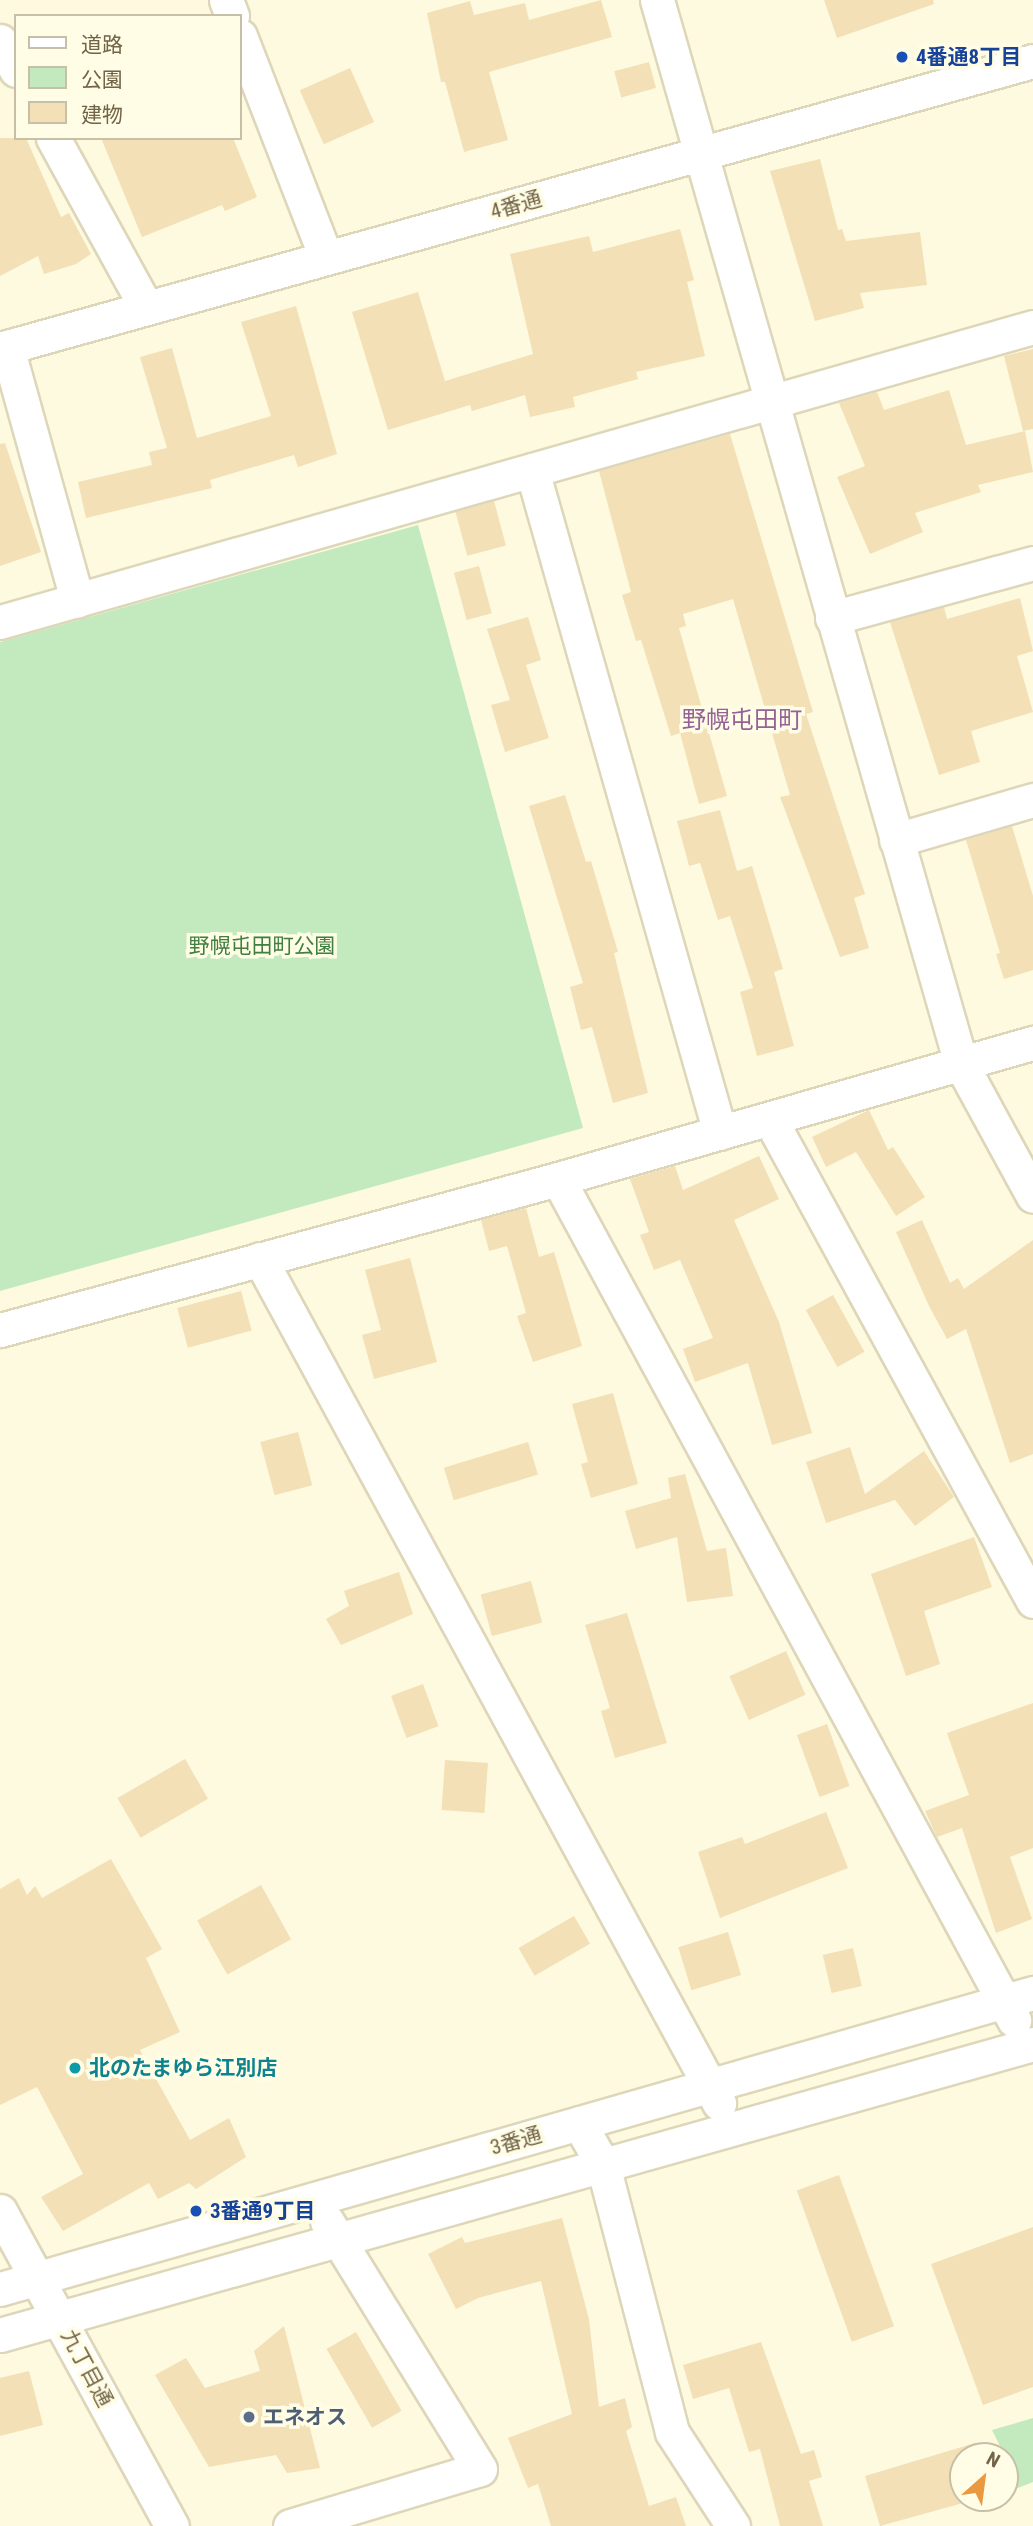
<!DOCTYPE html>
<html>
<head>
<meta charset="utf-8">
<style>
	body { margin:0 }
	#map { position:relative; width:1033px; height:2526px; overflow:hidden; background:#fdfadf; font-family:"Roboto Condensed","Noto Sans JP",sans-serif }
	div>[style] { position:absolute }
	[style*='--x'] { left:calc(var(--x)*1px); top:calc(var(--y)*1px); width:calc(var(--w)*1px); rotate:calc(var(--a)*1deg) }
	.green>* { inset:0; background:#c3eabe }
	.building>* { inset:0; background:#f3e0b6; transform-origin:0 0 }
	.roads { filter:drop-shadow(2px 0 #ded6b9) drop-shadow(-2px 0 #ded6b9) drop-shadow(0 2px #ded6b9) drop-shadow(0 -2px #ded6b9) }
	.minor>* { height:33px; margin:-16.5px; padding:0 16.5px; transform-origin:16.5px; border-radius:16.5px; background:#fff }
	.dots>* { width:19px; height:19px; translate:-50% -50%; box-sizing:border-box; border:4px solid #fffde6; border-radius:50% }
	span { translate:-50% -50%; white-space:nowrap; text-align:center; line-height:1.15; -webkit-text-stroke:7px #fffde6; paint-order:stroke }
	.transit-label { font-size:21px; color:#164399; font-weight:700 }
	.left { translate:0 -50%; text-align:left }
	.street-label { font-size:21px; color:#736447 }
	.park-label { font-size:21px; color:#407f40 }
	.culture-label { font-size:21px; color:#0d838f; font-weight:700 }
	.service-label { font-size:21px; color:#4e5e75; font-weight:700 }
	.quarter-label { font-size:24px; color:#956297 }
	.legend { position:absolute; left:14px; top:14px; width:228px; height:126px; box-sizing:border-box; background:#fffde6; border:2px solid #c7c0a6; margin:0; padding:9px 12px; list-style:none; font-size:21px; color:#736447 }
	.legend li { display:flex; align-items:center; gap:14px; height:35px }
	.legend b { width:35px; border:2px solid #c7c0a6 }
	.north { position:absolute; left:949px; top:2442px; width:70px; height:70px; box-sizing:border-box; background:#fffde6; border:2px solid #c7c0a6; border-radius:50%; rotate:28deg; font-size:19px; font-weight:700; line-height:28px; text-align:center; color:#736447 }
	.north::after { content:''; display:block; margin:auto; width:24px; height:32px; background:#eb9940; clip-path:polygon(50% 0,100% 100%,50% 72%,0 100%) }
</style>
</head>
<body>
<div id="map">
	<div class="green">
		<i style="clip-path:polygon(418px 525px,583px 1128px,0 1291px,0 642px)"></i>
		<i style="clip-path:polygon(1033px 2418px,1033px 2482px,1013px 2490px,1005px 2456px,992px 2430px)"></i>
	</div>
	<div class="building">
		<i style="clip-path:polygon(601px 0,612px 37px,489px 72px,508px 140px,464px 152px,445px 82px,441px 82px,427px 13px,470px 1px,474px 15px,525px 3px,529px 20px)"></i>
		<i style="clip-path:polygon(824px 0,933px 0,934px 4px,837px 38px)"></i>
		<i style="left:649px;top:62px;width:27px;height:36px;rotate:75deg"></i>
		<i style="left:350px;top:68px;width:59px;height:55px;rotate:66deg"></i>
		<i style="clip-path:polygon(0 138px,26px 138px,61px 217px,69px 213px,91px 254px,76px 264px,44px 274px,38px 256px,0 276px)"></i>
		<i style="clip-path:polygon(101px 138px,233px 138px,257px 197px,225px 211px,222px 205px,142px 237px)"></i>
		<i style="clip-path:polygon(820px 159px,838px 230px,842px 229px,846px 241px,920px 232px,927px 285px,860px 293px,864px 308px,815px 321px,770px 171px)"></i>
		<i style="clip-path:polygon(680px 229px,694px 280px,687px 282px,705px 356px,636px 372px,638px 379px,573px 397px,575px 407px,530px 417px,525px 395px,472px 411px,470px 405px,388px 430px,352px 312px,418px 292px,445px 381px,533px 354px,510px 254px,589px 236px,593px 252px)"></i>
		<i style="clip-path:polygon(296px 306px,337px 454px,298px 467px,294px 455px,210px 480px,212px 488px,86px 518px,78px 482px,152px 465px,149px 452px,167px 448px,140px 357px,172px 348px,197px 438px,271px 416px,241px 322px)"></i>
		<i style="clip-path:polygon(1033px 349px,1033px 429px,1023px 431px,1004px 356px)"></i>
		<i style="clip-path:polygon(949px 390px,966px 445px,1025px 431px,1033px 472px,978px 485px,981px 492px,915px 513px,923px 532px,870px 554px,837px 477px,865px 466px,839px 403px,877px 392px,884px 410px)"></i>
		<i style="clip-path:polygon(730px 434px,813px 712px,806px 714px,865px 894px,854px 898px,869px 948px,840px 957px,780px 797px,790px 795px,733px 599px,683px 614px,686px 626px,679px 628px,727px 796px,699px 804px,680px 733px,671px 736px,641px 640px,636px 641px,622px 595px,631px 592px,599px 471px)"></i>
		<i style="clip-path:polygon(5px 443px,41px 552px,0 566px,0 444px)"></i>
		<i style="left:494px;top:501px;width:46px;height:40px;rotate:75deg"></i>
		<i style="left:479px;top:566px;width:49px;height:26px;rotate:75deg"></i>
		<i style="clip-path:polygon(1020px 598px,1033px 651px,1017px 656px,1033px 712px,971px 731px,980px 762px,939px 775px,890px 622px,944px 607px,947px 619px)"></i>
		<i style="clip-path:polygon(528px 617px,541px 660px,526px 665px,549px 738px,505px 752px,491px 705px,510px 700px,487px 629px)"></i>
		<i style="clip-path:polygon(565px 795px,586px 862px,591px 861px,618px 952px,614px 953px,648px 1093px,613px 1103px,592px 1027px,581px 1030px,570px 987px,583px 983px,529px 806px)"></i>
		<i style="clip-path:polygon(720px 810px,737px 871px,752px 866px,783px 969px,774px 972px,794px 1046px,757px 1056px,740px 992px,753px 988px,730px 916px,718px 920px,700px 863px,689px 866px,677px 821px)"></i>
		<i style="clip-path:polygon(1012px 826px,1033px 896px,1033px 970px,1004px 979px,996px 954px,1000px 953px,966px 840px)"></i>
		<i style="clip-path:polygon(869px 1110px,888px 1150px,893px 1147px,925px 1197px,896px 1216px,856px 1152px,826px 1167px,812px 1137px)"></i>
		<i style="clip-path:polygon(759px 1156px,779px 1199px,734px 1220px,779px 1322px,812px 1433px,772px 1445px,748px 1363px,695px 1382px,683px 1349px,713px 1338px,680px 1260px,654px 1270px,640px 1235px,649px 1232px,630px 1179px,675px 1166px,683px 1190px)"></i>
		<i style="clip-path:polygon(526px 1208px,539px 1257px,554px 1252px,582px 1346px,533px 1362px,517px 1316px,526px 1313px,507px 1246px,489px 1251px,481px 1220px)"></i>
		<i style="clip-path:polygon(922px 1220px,950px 1283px,958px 1278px,964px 1289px,1033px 1240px,1033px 1454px,1010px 1463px,966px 1329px,947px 1339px,929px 1306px,896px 1232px)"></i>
		<i style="clip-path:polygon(410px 1258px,437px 1362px,374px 1379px,362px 1335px,381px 1330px,365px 1270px)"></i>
		<i style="left:241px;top:1291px;width:41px;height:66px;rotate:75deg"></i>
		<i style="left:833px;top:1295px;width:65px;height:31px;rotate:61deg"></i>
		<i style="clip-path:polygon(613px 1393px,638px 1484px,591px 1498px,581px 1464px,588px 1462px,572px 1404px)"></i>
		<i style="left:298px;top:1432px;width:55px;height:39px;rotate:75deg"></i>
		<i style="left:528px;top:1442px;width:34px;height:88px;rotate:73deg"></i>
		<i style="clip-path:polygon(850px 1447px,865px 1494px,924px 1451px,954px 1497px,915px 1526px,895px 1500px,826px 1523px,806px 1462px)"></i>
		<i style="clip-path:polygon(685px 1474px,707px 1551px,726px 1548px,733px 1596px,687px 1602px,677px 1537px,636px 1549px,625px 1511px,671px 1498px,668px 1478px)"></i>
		<i style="clip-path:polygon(974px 1537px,992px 1587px,924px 1611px,940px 1664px,906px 1676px,871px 1574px)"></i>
		<i style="clip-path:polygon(399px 1572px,413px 1614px,341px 1645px,326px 1619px,349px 1606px,344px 1591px)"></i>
		<i style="left:531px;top:1581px;width:43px;height:52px;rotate:75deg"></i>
		<i style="clip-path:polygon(627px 1613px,667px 1743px,615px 1758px,601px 1711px,610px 1708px,585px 1625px)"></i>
		<i style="left:786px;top:1651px;width:48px;height:62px;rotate:66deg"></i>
		<i style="left:423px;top:1684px;width:45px;height:34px;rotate:70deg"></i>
		<i style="clip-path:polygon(1033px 1703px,1033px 1848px,1010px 1857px,1032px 1919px,996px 1933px,962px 1828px,937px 1837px,925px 1811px,969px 1795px,947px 1733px)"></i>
		<i style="left:827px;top:1724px;width:66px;height:32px;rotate:70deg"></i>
		<i style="left:185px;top:1759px;width:46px;height:78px;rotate:60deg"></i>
		<i style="left:445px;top:1760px;width:43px;height:50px;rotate:4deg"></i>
		<i style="clip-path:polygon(826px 1812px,848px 1868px,720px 1918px,698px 1852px,742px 1837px,745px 1844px)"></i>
		<i style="clip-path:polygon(111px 1859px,162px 1949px,146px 1958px,180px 2032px,140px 2050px,190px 2140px,229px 2118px,246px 2157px,196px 2189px,189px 2183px,158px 2199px,149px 2183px,63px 2231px,41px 2197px,83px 2174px,37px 2087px,0 2105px,0 1889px,19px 1878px,27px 1895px,35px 1886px,42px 1898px)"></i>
		<i style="left:261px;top:1885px;width:62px;height:73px;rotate:61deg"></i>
		<i style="left:574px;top:1916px;width:32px;height:64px;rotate:60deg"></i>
		<i style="left:728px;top:1932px;width:45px;height:52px;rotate:73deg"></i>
		<i style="left:853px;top:1948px;width:39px;height:31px;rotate:77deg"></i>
		<i style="left:839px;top:2175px;width:161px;height:45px;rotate:70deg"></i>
		<i style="clip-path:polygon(562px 2218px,589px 2319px,599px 2407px,625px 2398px,632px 2427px,626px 2431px,649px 2506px,676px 2497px,686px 2526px,551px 2526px,538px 2484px,528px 2488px,508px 2438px,572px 2414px,541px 2281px,478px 2298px,456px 2309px,428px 2254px,462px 2237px,465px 2243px)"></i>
		<i style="clip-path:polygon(1033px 2227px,1033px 2387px,983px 2405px,931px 2264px)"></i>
		<i style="clip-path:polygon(284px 2326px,320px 2468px,287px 2473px,276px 2455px,209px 2467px,155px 2375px,186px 2358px,205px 2388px,260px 2371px,254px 2351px)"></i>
		<i style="left:356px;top:2332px;width:91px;height:34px;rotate:60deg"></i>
		<i style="clip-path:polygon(761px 2342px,801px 2454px,814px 2450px,822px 2477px,809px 2481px,823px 2526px,780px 2526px,760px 2449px,749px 2452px,729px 2388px,693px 2399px,683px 2365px)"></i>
		<i style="clip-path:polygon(29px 2371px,43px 2425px,0 2436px,0 2378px)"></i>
		<i style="clip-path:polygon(975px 2443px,979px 2456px,963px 2456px,963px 2498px,981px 2498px,880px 2526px,865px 2476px)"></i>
	</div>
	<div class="roads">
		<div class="minor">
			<i style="--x:226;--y:0;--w:17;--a:69"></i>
			<i style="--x:657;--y:0;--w:1107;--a:74.05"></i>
			<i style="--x:961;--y:1064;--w:150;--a:61.4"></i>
			<i style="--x:240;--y:36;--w:238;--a:68.8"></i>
			<i style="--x:0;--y:41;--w:33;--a:61"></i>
			<i style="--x:53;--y:138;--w:193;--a:61.2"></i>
			<i style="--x:7;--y:347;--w:263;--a:74.5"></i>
			<i style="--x:0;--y:349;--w:1072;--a:-15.58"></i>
			<i style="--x:532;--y:470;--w:689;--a:74.17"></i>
			<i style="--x:832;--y:618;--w:208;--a:-15.3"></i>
			<i style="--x:0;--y:622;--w:1074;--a:-15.94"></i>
			<i style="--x:896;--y:840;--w:143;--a:-16.3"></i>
			<i style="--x:770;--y:1119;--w:549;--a:61.38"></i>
			<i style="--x:558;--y:1179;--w:957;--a:61.53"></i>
			<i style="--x:260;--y:1259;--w:961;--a:61.46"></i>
			<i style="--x:0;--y:1330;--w:578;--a:-15.14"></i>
			<i style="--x:558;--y:1179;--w:494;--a:-16"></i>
			<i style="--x:579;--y:2123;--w:48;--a:60.3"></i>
			<i style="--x:603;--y:2165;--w:276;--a:75.5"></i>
			<i style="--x:672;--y:2432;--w:112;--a:57"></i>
			<i style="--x:0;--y:2211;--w:359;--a:61.4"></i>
			<i style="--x:0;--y:2289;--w:1075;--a:-15.99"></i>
			<i style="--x:0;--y:2335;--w:1073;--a:-15.73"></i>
			<i style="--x:290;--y:2526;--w:198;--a:-16.7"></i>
			<i style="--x:480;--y:2469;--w:291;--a:-121.7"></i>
		</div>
	</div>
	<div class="dots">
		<i style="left:902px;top:57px;background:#1a4fb4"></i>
		<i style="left:75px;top:2068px;background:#0f9aa8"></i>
		<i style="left:196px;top:2211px;background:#1a4fb4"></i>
		<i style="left:249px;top:2417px;background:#5c6f8a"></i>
	</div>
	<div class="transit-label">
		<span class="left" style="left:916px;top:57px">4番通8丁目</span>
		<span class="left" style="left:210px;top:2211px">3番通9丁目</span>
	</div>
	<div class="street-label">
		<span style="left:516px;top:205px;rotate:-16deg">4番通</span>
		<span style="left:516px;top:2141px;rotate:-16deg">3番通</span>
		<span style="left:87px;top:2368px;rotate:62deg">九丁目通</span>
	</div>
	<div class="park-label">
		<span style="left:262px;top:946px">野幌屯田町公園</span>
	</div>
	<div class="culture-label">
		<span class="left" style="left:89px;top:2068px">北のたまゆら江別店</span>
	</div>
	<div class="service-label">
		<span class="left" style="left:263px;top:2417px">エネオス</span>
	</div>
	<div class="quarter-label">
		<span style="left:742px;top:721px">野幌屯田町</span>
	</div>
	<ul class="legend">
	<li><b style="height:9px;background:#fff"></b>道路</li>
	<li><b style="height:19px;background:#c3eabe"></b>公園</li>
	<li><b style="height:19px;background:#f3e0b6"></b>建物</li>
	</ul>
	<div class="north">N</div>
</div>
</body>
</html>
